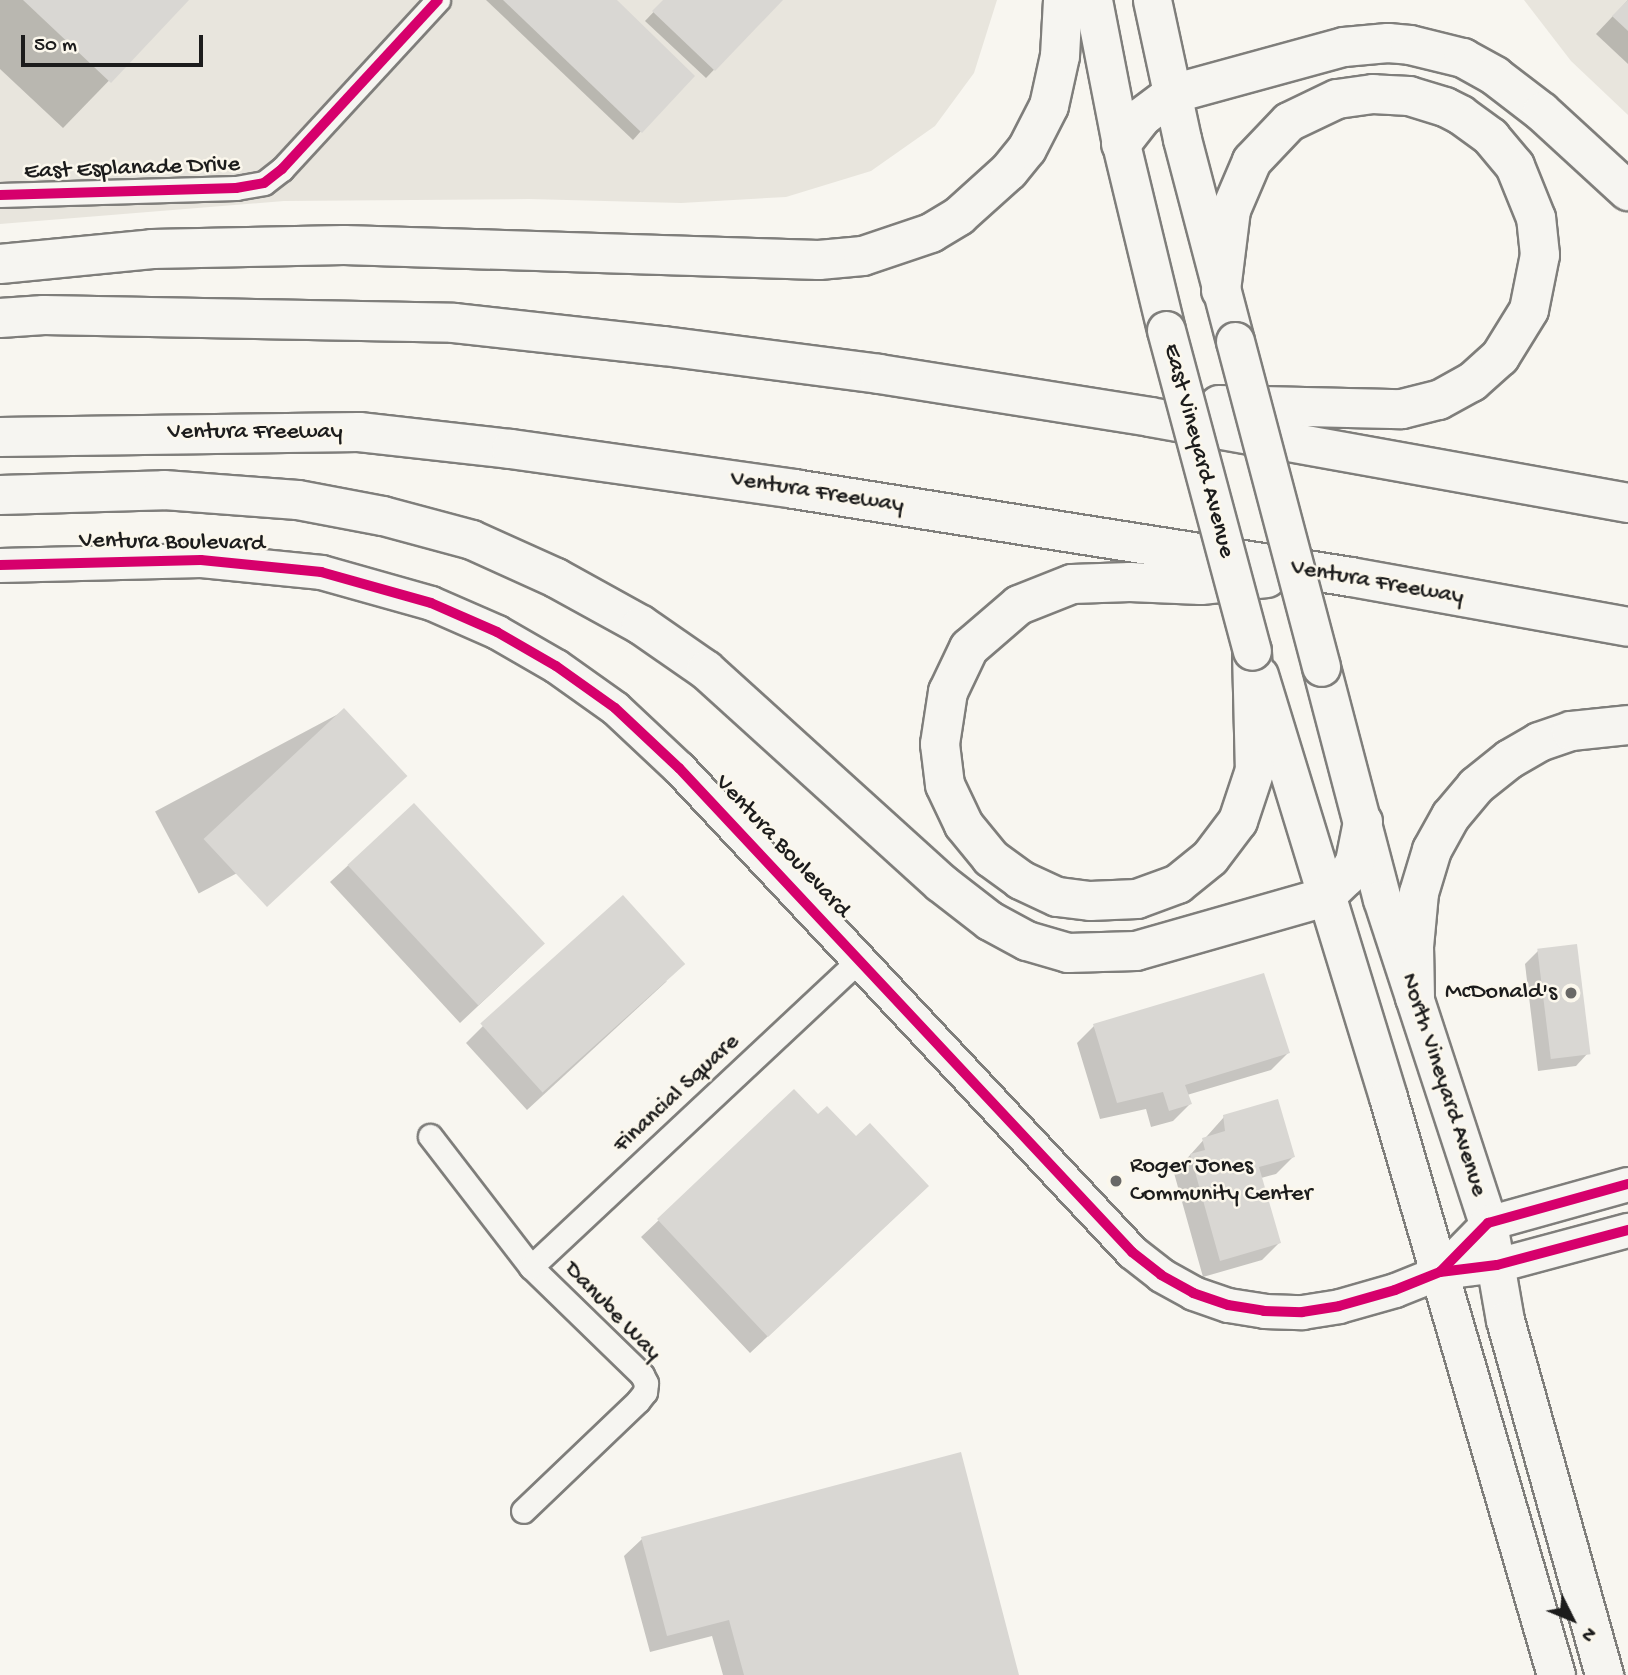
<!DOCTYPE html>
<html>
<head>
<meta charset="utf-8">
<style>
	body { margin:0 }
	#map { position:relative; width:1628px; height:1675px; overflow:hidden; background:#f8f6f0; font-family:"Gochi Hand",sans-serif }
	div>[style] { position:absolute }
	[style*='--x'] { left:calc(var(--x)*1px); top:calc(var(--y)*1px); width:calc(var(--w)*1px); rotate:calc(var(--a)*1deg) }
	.built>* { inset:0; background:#e8e5dd }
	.shadow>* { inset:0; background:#0003; transform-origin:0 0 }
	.building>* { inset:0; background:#d9d7d3; transform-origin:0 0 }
	.roads { filter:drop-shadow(2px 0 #7f7e7b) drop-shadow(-2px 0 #7f7e7b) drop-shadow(0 2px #7f7e7b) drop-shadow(0 -2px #7f7e7b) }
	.street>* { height:23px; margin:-11.5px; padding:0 11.5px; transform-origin:11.5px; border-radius:11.5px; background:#f6f5f1 }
	.secondary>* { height:33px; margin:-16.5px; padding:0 16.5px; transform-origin:16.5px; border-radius:16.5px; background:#f6f5f1 }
	.primary>* { height:37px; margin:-18.5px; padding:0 18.5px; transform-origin:18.5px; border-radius:18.5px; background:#f6f5f1 }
	.highway>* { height:38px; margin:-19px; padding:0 19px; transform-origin:19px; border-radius:19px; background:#f6f5f1 }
	.bridges { filter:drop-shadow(2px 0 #7f7e7b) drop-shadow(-2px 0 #7f7e7b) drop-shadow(0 2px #7f7e7b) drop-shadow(0 -2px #7f7e7b) }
	.primary-bridge>* { height:37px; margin:-18.5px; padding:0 18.5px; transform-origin:18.5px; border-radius:18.5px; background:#f6f5f1 }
	.cycleway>* { height:10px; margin:-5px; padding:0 5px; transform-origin:5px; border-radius:5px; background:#d6006c }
	.dots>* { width:19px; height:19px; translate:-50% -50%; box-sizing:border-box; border:4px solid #fbf7ec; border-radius:50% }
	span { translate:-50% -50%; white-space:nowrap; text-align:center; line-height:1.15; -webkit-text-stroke:5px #fbf7ec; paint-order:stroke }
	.street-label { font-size:24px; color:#1c1c1c }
	.poi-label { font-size:24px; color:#1c1c1c }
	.right { translate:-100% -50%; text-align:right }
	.left { translate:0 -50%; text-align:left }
	.north { position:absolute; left:1537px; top:1584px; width:70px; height:70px; -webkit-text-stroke:5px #fbf7ec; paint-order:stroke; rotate:133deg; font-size:19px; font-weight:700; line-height:28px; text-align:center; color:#1c1c1c }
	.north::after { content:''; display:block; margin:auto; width:24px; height:32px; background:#1c1c1c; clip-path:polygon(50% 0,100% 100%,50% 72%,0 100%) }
	.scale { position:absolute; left:21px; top:35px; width:182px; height:32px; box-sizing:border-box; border:4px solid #1c1c1c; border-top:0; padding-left:9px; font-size:21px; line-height:24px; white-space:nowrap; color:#1c1c1c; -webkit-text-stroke:5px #fbf7ec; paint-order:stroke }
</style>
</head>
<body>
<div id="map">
	<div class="built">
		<i style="clip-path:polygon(0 0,997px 0,974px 73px,935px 126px,871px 171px,786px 197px,681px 203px,529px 199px,284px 201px,0 224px)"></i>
		<i style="clip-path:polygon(1524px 0,1628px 0,1628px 115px,1571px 61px)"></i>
	</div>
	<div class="shadow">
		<i style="clip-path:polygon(0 0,187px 0,63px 128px,0 69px)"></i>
		<i style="clip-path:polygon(486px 0,614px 0,641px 131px,633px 140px)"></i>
		<i style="clip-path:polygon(665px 0,781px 0,706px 78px,645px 21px)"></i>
		<i style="clip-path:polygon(1628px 0,1628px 64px,1596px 34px)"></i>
		<i style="left:344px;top:711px;width:93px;height:214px;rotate:62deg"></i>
		<i style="clip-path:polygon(414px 805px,527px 960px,460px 1023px,330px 882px)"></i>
		<i style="clip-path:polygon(1538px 951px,1588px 1053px,1576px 1066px,1538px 1071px,1525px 964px)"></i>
		<i style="clip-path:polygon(667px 981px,527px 1110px,466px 1043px,483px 1026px)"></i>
		<i style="clip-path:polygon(1094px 1026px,1288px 1053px,1271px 1070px,1187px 1095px,1190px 1104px,1173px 1121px,1151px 1127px,1146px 1109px,1100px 1119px,1077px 1043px)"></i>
		<i style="clip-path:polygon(794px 1092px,818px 1117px,856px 1139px,910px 1203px,750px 1353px,641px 1237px)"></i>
		<i style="clip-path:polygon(1224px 1117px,1293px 1157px,1276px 1174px,1261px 1178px,1279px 1243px,1262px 1260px,1203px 1277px,1174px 1173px)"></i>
		<i style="clip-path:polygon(642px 1539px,1017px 1675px,723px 1675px,712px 1636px,650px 1652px,624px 1556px)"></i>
	</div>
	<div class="building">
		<i style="clip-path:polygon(23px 0,189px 0,111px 83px)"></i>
		<i style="clip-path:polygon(503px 0,617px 0,695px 76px,642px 133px)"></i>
		<i style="clip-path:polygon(663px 0,783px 0,715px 71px,652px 11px)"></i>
		<i style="clip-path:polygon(1628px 0,1628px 31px,1612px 16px)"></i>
		<i style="left:344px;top:708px;width:93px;height:192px;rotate:47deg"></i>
		<i style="left:414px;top:803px;width:192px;height:91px;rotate:47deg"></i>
		<i style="left:623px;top:895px;width:93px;height:192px;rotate:48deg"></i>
		<i style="left:1577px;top:944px;width:111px;height:40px;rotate:83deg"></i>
		<i style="clip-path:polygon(1264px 973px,1290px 1053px,1185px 1085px,1192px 1104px,1169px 1111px,1163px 1092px,1117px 1103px,1093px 1024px)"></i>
		<i style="clip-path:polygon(794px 1089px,818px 1114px,827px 1106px,856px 1136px,870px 1123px,929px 1186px,768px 1337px,657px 1219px)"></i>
		<i style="clip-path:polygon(1278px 1099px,1295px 1157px,1259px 1167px,1281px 1243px,1220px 1261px,1190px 1154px,1205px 1150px,1202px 1138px,1225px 1131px,1223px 1115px)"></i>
		<i style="clip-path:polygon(961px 1452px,1019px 1675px,744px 1675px,729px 1620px,667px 1636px,641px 1537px)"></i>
	</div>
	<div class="roads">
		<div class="street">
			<i style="--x:0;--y:195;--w:236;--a:-1.7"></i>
			<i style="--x:236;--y:188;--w:28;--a:-10"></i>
			<i style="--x:264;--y:183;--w:23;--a:-38"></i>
			<i style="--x:282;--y:169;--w:230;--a:-47.3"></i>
			<i style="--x:430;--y:1136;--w:165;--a:52.4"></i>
			<i style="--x:531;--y:1267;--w:155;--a:44.2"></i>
			<i style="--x:642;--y:1375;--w:9;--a:63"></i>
			<i style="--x:646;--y:1383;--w:9;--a:96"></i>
			<i style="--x:645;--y:1392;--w:11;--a:128"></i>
			<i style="--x:638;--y:1401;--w:159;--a:136.3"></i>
			<i style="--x:531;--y:1267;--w:449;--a:-43.1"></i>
		</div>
		<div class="secondary">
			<i style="--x:0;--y:565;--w:201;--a:-1.4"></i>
			<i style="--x:201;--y:560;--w:121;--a:5.7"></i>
			<i style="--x:321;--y:572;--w:114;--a:15.7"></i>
			<i style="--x:431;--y:603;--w:72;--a:23.7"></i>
			<i style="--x:497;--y:632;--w:68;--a:30"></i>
			<i style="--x:556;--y:666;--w:72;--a:35.4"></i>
			<i style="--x:615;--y:708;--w:88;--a:43.2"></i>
			<i style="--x:679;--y:768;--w:663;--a:46.89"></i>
			<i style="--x:1132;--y:1252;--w:37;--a:38"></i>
			<i style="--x:1161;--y:1275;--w:37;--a:29"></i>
			<i style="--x:1193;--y:1293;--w:37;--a:19"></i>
			<i style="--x:1228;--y:1305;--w:36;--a:9"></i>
			<i style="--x:1264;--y:1311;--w:38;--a:2"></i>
			<i style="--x:1302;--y:1312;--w:37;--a:-9"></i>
			<i style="--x:1339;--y:1306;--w:58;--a:-15.9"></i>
			<i style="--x:1395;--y:1290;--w:48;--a:-21.8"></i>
			<i style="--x:1440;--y:1272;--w:57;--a:-7"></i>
			<i style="--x:1497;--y:1265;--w:136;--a:-15"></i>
			<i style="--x:1440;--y:1272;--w:69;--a:-45.6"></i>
			<i style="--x:1488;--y:1223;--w:145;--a:-15.6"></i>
		</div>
		<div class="primary">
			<i style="--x:1093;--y:0;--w:147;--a:79"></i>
			<i style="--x:1121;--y:144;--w:191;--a:76.4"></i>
			<i style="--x:1152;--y:0;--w:142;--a:77.8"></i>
			<i style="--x:1182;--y:139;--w:209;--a:75.3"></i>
			<i style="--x:1321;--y:667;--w:240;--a:75.3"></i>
			<i style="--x:1382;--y:899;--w:341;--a:71.9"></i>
			<i style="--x:1488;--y:1223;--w:98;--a:80.1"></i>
			<i style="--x:1505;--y:1320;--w:369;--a:74.4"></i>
			<i style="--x:1259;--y:675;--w:441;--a:73"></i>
			<i style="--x:1388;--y:1097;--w:602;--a:73.79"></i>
		</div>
		<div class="highway">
			<i style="--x:1121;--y:144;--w:34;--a:-52"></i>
			<i style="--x:1142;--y:117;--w:38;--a:-37"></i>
			<i style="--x:1172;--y:94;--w:178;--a:-15.3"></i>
			<i style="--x:1344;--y:47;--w:44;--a:-5.2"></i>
			<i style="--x:1388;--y:43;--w:22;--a:5"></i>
			<i style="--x:1410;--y:45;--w:55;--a:13.8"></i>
			<i style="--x:1463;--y:58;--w:37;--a:29"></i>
			<i style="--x:1495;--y:76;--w:59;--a:37.5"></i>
			<i style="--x:1542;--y:112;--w:117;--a:42.6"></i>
			<i style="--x:0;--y:264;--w:153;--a:-5.6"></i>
			<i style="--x:152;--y:249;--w:192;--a:-1.2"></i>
			<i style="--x:344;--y:245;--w:475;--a:1.8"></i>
			<i style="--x:819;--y:260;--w:44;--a:-5.2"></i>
			<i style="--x:863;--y:256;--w:72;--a:-18.7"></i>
			<i style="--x:931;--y:233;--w:33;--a:-31"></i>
			<i style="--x:959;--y:216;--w:67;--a:-42"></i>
			<i style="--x:1009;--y:171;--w:28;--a:-51"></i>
			<i style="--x:1027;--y:149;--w:48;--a:-62.9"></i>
			<i style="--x:1049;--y:106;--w:51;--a:-77.6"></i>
			<i style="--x:1060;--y:56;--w:56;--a:-86.9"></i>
			<i style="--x:0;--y:318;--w:44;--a:-3.9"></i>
			<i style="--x:44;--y:315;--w:410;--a:1.1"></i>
			<i style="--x:454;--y:323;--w:211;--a:6.3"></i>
			<i style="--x:664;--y:346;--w:217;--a:7.4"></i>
			<i style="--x:879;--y:374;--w:274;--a:9"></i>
			<i style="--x:1150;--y:417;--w:486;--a:10.2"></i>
			<i style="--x:1219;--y:405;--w:183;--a:1.3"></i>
			<i style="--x:1402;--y:409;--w:38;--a:-14"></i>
			<i style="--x:1439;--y:400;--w:38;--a:-29"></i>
			<i style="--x:1472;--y:382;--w:38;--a:-42"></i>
			<i style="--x:1500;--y:357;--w:55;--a:-58.3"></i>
			<i style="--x:1529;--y:310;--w:56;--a:-78.7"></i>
			<i style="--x:1540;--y:255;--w:37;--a:-96"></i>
			<i style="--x:1536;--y:218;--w:56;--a:-112"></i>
			<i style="--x:1515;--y:166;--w:38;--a:-130"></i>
			<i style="--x:1491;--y:137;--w:37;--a:-144"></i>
			<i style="--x:1461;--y:115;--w:18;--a:-153"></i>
			<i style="--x:1445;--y:107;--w:38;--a:-163"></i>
			<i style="--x:1409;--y:96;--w:36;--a:-177"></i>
			<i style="--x:1373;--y:94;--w:36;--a:172"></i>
			<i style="--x:1337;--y:99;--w:53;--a:154.4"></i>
			<i style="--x:1289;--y:122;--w:54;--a:133.5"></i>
			<i style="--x:1252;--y:161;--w:53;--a:113.2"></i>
			<i style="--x:1231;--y:210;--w:81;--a:97.1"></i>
			<i style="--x:0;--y:437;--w:359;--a:-0.8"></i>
			<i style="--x:359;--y:432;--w:153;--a:6.4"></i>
			<i style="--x:511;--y:449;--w:286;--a:8"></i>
			<i style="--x:794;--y:489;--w:564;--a:8.98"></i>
			<i style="--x:1351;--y:577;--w:281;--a:10.2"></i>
			<i style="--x:0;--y:495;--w:164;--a:-1.7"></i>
			<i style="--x:164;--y:490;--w:134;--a:4.3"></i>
			<i style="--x:298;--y:500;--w:86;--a:10.7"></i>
			<i style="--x:383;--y:516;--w:92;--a:15.1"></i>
			<i style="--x:472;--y:540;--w:92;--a:24.3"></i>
			<i style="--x:556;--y:578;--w:97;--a:28.9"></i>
			<i style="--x:641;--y:625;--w:79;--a:34.7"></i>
			<i style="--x:706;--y:670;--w:317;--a:42.2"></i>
			<i style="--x:941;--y:883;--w:62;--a:37.8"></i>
			<i style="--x:990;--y:921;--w:42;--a:28.4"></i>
			<i style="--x:1027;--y:941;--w:43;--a:16.3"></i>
			<i style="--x:1068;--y:953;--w:68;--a:-1.7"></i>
			<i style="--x:1136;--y:951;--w:197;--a:-15.9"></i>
			<i style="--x:1325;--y:897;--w:29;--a:-44"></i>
			<i style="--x:1346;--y:877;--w:17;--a:-59"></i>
			<i style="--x:1355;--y:862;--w:41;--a:-78.7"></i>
			<i style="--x:1252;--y:651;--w:119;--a:88.6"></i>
			<i style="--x:1255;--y:770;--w:54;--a:108.4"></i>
			<i style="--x:1238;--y:821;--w:46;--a:127.1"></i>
			<i style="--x:1210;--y:858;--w:41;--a:140.9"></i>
			<i style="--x:1178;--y:884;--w:44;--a:159.9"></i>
			<i style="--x:1137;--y:899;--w:47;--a:177.6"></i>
			<i style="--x:1090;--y:901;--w:33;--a:-173"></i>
			<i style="--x:1057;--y:897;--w:40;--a:-155"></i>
			<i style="--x:1021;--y:880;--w:37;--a:-144"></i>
			<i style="--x:991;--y:858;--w:43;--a:-129.3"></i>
			<i style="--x:964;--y:825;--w:44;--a:-115.4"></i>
			<i style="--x:945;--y:785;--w:41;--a:-97"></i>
			<i style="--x:940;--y:744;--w:53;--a:-81.3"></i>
			<i style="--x:948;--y:692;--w:49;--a:-64.5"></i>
			<i style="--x:969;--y:648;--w:66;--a:-40.7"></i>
			<i style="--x:1019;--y:605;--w:57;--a:-21.6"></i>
			<i style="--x:1072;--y:584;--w:58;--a:-2"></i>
			<i style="--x:1130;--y:582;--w:71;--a:2.4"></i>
			<i style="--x:1201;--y:585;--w:66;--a:-6.1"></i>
			<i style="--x:1415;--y:998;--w:51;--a:-91.1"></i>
			<i style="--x:1414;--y:947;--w:54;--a:-84.7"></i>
			<i style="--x:1419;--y:893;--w:45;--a:-73.2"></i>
			<i style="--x:1432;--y:850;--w:39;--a:-61"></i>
			<i style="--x:1451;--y:816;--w:39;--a:-50"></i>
			<i style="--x:1476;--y:786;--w:43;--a:-38.5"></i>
			<i style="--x:1510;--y:759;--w:34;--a:-30"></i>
			<i style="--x:1539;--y:742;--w:34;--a:-19"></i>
			<i style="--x:1571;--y:731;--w:57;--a:-6"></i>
		</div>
	</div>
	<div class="bridges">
		<div class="primary-bridge">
			<i style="--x:1166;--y:330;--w:332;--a:75"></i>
			<i style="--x:1235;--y:341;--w:337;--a:75.2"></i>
		</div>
	</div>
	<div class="cycleway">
		<i style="--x:0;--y:195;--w:236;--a:-1.7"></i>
		<i style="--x:236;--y:188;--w:28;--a:-10"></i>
		<i style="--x:264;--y:183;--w:23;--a:-38"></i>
		<i style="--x:282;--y:169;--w:230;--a:-47.3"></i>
		<i style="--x:0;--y:565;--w:201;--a:-1.4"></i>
		<i style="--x:201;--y:560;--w:121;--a:5.7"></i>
		<i style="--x:321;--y:572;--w:114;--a:15.7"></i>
		<i style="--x:431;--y:603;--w:72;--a:23.7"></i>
		<i style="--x:497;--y:632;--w:68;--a:30"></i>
		<i style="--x:556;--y:666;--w:72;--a:35.4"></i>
		<i style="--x:615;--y:708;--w:88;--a:43.2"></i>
		<i style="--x:679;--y:768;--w:663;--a:46.89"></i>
		<i style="--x:1132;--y:1252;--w:37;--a:38"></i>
		<i style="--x:1161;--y:1275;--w:37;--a:29"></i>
		<i style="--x:1193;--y:1293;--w:37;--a:19"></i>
		<i style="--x:1228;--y:1305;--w:36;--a:9"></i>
		<i style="--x:1264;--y:1311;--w:38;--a:2"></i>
		<i style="--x:1302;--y:1312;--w:37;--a:-9"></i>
		<i style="--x:1339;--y:1306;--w:58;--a:-15.9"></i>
		<i style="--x:1395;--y:1290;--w:48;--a:-21.8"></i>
		<i style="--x:1440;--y:1272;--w:57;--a:-7"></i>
		<i style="--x:1497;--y:1265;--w:136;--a:-15"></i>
		<i style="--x:1440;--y:1272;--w:69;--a:-45.6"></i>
		<i style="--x:1488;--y:1223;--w:145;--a:-15.6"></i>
	</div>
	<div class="dots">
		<i style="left:1571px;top:993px;background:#696866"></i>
		<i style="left:1116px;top:1181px;background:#696866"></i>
	</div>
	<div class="street-label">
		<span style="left:132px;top:169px;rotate:-2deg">East Esplanade Drive</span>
		<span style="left:255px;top:433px">Ventura Freeway</span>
		<span style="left:1198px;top:451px;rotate:75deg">East Vineyard Avenue</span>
		<span style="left:817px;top:493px;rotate:9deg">Ventura Freeway</span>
		<span style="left:172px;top:543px;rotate:1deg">Ventura Boulevard</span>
		<span style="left:1377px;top:583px;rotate:10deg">Ventura Freeway</span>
		<span style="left:782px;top:847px;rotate:47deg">Ventura Boulevard</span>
		<span style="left:1443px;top:1085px;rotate:72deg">North Vineyard Avenue</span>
		<span style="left:677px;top:1094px;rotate:-43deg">Financial Square</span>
		<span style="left:612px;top:1312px;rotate:46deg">Danube Way</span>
	</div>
	<div class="poi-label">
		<span class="right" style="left:1557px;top:993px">McDonald's</span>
		<span class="left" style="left:1130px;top:1181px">Roger Jones<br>Community Center</span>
	</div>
	<div class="north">N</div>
	<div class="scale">50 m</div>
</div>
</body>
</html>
